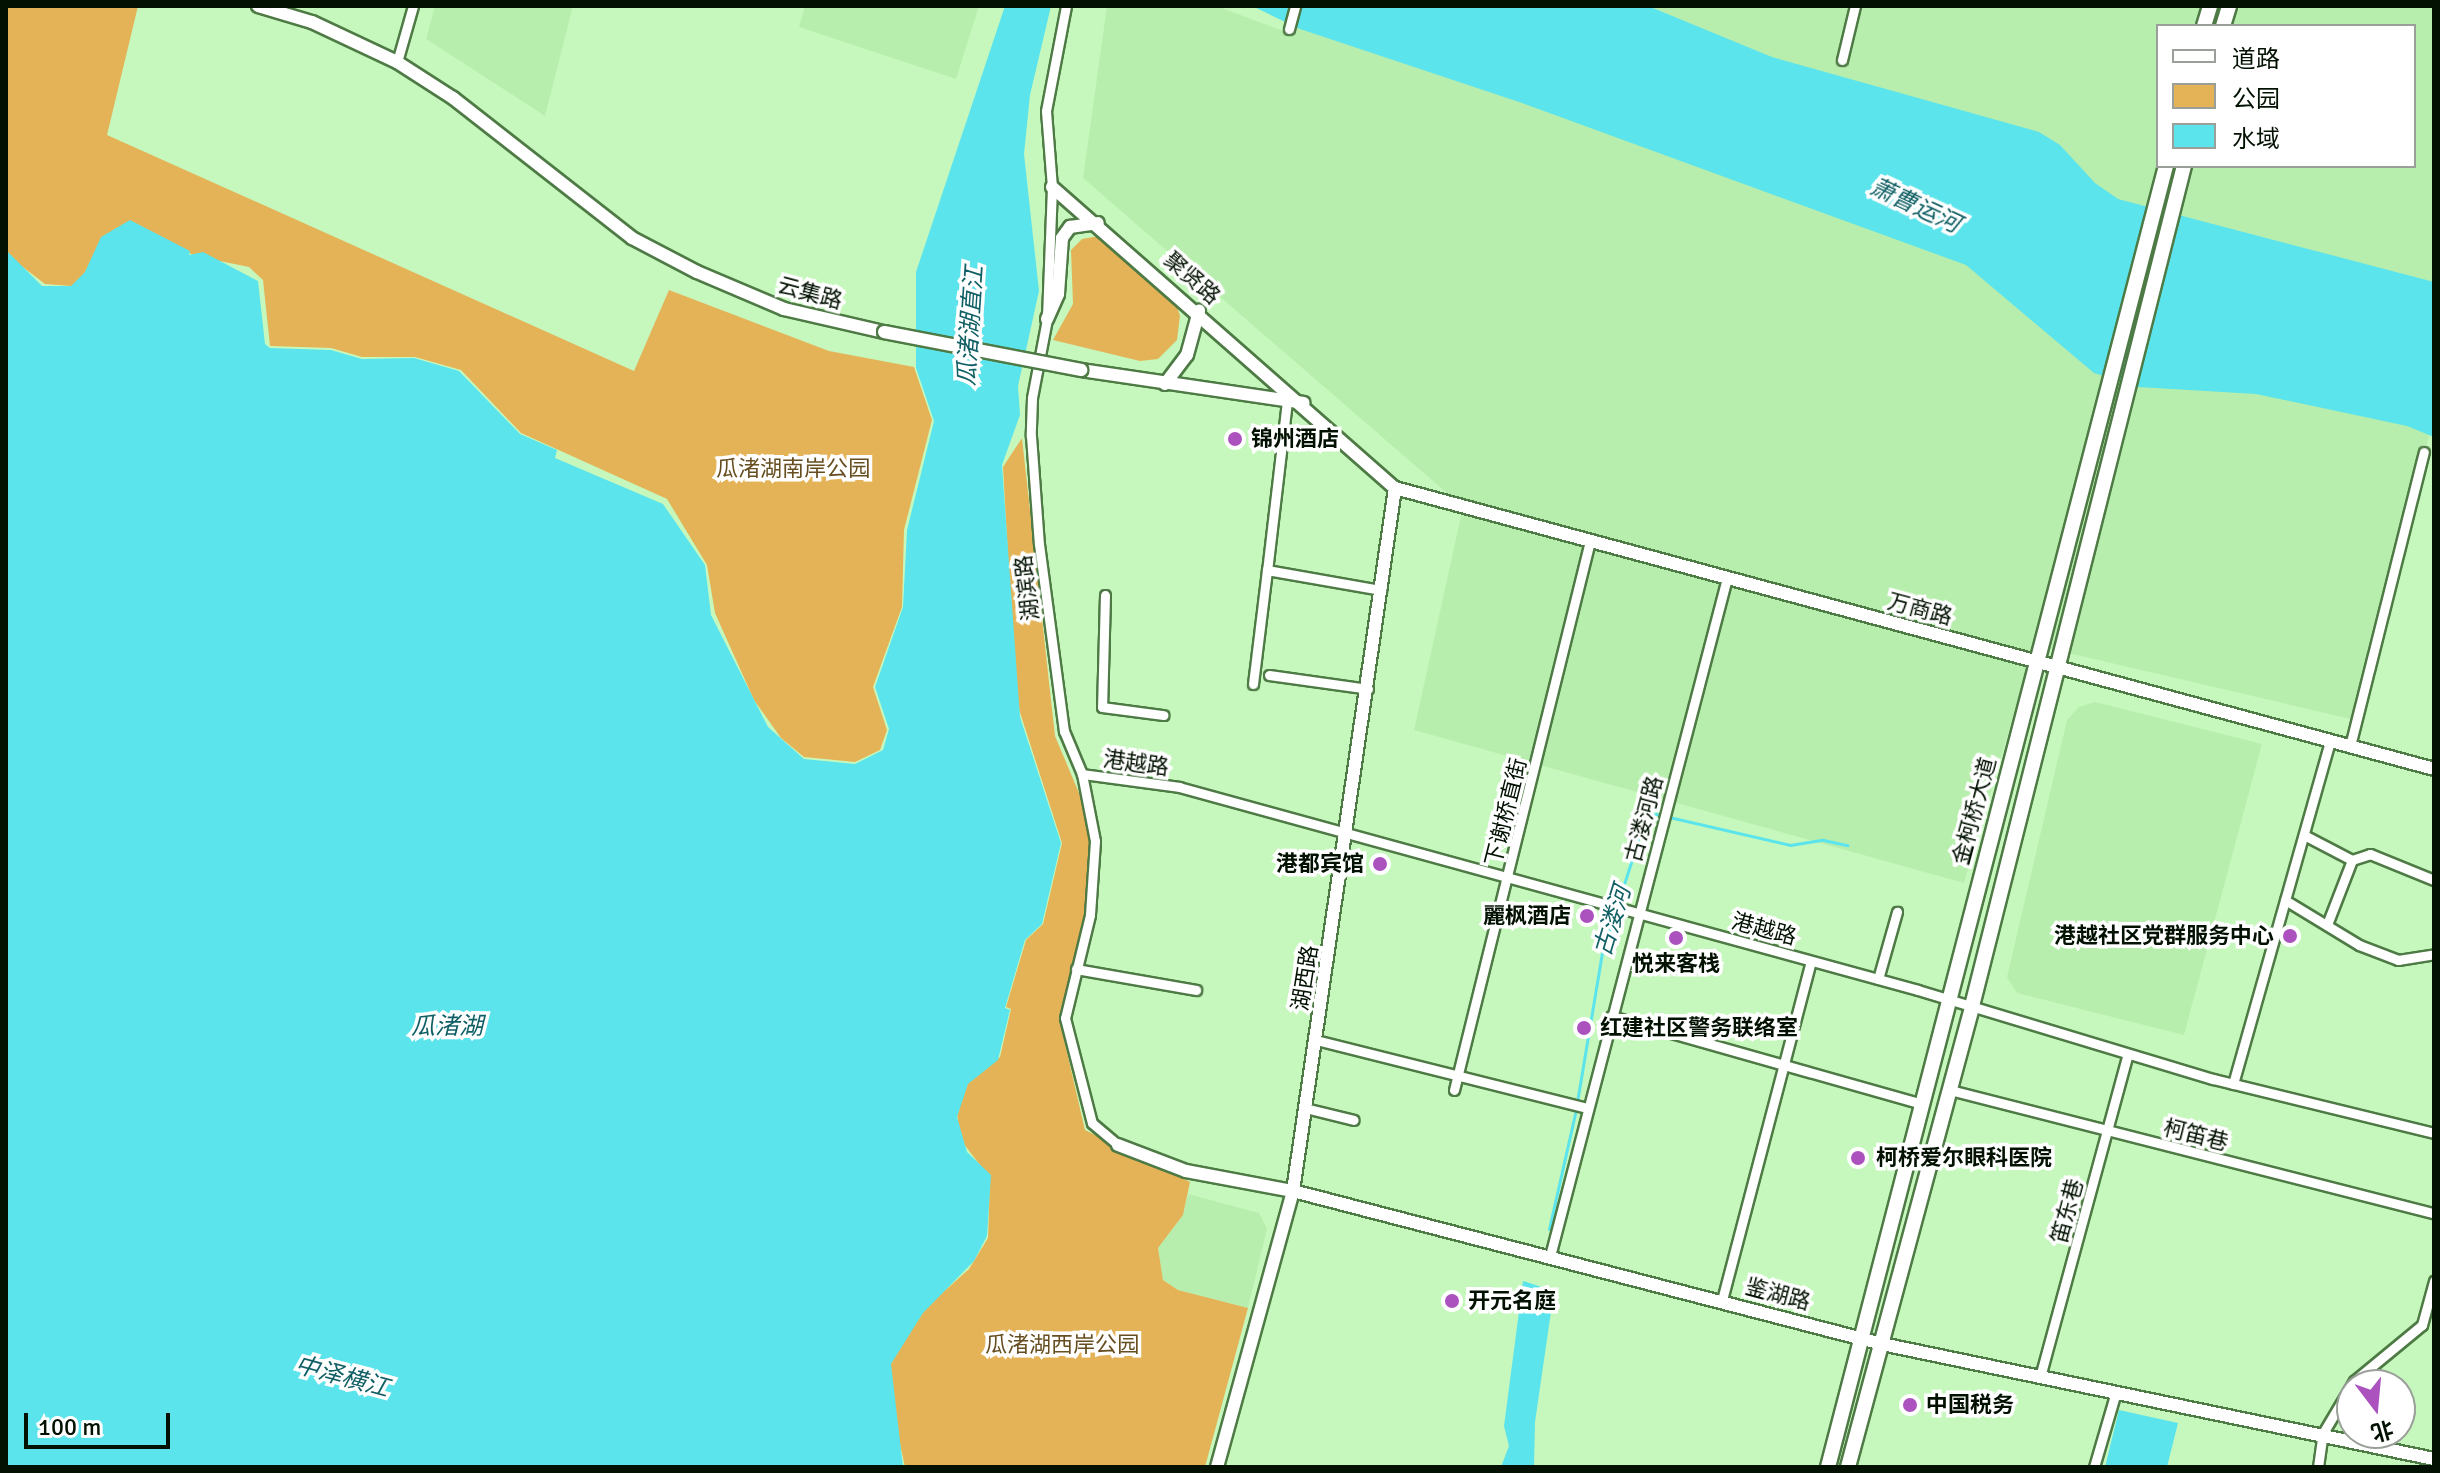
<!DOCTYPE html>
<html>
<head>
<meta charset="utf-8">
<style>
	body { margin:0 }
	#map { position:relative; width:2440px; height:1473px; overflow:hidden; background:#c6f8bd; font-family:Signika,"Noto Sans SC",sans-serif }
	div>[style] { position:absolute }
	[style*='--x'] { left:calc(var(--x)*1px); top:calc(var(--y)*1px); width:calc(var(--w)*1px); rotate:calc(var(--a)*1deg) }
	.built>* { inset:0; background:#b8eead }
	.green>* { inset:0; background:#e5b357 }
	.water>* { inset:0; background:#5be4ec }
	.stream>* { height:3px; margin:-1.5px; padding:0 1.5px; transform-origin:1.5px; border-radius:1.5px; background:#5be4ec }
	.roads { filter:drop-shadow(2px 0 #4e7a45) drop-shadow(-2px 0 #4e7a45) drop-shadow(0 2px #4e7a45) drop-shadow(0 -2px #4e7a45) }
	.minor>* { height:9px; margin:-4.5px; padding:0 4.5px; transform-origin:4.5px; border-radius:4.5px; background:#fff }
	.tertiary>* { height:12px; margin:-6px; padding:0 6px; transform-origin:6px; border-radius:6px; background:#fff }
	.primary>* { height:14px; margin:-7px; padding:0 7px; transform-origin:7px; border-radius:7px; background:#fff }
	.bridges { filter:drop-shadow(2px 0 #4e7a45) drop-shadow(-2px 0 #4e7a45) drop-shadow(0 2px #4e7a45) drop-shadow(0 -2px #4e7a45) }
	.tertiary-bridge>* { height:12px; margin:-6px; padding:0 6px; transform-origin:6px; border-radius:6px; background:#fff }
	.dots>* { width:22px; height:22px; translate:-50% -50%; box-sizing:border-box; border:4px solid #fff; border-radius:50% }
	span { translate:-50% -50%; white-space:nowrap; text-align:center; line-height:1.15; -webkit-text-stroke:7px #fff; paint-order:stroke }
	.street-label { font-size:22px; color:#021101 }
	.poi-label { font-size:22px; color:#021101; font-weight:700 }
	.left { translate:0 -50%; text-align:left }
	.right { translate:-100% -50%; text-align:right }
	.park-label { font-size:22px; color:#674e20 }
	.water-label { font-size:24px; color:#0f5f64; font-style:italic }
	.frame { position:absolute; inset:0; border:8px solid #021101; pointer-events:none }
	.legend { position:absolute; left:2156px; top:24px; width:260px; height:144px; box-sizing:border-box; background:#fff; border:2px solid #9aa099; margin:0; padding:10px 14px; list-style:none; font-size:24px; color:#021101 }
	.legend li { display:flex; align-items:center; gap:16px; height:40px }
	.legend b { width:40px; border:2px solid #9aa099 }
	.north { position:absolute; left:2336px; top:1369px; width:80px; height:80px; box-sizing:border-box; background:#fff; border:2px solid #9aa099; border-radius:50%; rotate:164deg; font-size:22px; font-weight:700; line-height:32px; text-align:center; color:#021101 }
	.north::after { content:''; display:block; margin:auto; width:28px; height:36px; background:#ac52bf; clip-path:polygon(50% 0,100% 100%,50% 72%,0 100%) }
	.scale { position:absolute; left:24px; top:1413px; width:146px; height:36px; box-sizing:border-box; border:4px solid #021101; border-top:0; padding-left:10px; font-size:24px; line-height:28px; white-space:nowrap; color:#021101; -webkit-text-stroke:6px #fff; paint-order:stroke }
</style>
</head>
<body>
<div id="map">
	<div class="built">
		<i style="clip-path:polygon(435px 6px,573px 6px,545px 116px,426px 39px)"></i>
		<i style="clip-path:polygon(805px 6px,979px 6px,956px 79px,799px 27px)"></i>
		<i style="clip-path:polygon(evenodd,1107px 6px,1216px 6px,1294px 35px,1302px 6px,2434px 6px,2434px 417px,2355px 720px,2034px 645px,1964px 883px,1414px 730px,1463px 507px,1083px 178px,1107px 6px,2158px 26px,2414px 26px,2414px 166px,2158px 166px,2158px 26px)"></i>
		<i style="clip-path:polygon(2095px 702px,2262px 744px,2184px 1035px,2017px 993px,2007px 977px,2067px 720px,2079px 707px)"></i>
		<i style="clip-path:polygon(1188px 1194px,1259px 1213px,1267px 1229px,1248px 1308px,1178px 1290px,1163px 1280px,1158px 1248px,1183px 1215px)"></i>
	</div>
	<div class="green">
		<i style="clip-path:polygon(6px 6px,138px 6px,107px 135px,634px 371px,669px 290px,829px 351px,914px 367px,932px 420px,904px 530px,902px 607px,873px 687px,887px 730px,880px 750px,855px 762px,804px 757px,781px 738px,754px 700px,715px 613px,707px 565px,667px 499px,521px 433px,461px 370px,415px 357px,362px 357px,331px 348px,270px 346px,263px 280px,249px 267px,195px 256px,133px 222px,90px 277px,71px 286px,45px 284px,6px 254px)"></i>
		<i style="clip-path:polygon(1099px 236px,1174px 298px,1180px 316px,1177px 340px,1158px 359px,1140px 361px,1053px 340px,1073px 304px,1071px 250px,1082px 239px)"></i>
		<i style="clip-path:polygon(1022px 438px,1055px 736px,1087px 812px,1091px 855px,1085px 914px,1059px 1018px,1085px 1130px,1190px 1182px,1183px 1215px,1158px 1248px,1163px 1280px,1178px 1290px,1248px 1308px,1205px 1467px,905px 1467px,893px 1412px,887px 1361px,921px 1312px,969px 1269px,988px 1238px,990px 1178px,960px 1139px,956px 1104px,972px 1076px,1000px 1057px,1011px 1009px,1006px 1007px,1026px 940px,1043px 924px,1062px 843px,1016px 700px,1003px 467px)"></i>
	</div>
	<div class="water">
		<i style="clip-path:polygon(1005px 6px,1051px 6px,1030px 95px,1024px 154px,1039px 291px,1018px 386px,1020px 415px,1002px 465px,1020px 717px,1061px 843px,1042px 924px,1025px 940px,1005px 1008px,1010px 1010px,998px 1060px,968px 1084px,957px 1117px,967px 1152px,991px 1175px,987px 1236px,974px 1261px,923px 1313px,891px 1364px,903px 1467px,6px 1467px,6px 250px,42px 286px,71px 286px,85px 272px,101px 237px,130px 220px,190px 251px,189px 255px,203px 252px,258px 281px,265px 344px,270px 348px,331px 350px,362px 359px,414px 358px,459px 371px,520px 434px,557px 450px,555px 458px,663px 504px,705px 565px,711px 615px,768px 727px,804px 759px,855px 764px,883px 750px,889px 729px,875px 687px,903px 607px,907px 530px,934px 421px,916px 368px,916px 272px)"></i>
		<i style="clip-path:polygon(1252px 6px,1648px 6px,1772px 57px,2039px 132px,2060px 145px,2095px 183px,2118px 199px,2434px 282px,2434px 437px,2407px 426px,2256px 394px,2138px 387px,2094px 373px,1966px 265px,1522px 103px,1300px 29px)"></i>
		<i style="clip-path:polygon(1523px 1281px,1554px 1291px,1535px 1422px,1534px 1467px,1501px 1467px,1509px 1446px,1504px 1426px)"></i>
		<i style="clip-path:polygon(2119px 1410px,2178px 1423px,2167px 1467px,2105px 1467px)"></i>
	</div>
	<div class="stream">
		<i style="--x:1577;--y:1102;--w:151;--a:-80.5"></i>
		<i style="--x:1602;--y:953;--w:142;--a:-72.3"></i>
		<i style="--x:1645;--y:818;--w:12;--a:-20"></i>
		<i style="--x:1656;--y:814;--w:138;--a:13"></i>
		<i style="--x:1790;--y:845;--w:33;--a:-9"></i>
		<i style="--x:1823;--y:840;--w:25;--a:12"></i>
		<i style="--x:1549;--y:1229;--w:123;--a:-77.3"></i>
	</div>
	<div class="roads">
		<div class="minor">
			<i style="--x:1066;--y:6;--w:107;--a:100.8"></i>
			<i style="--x:1046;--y:111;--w:76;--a:85.5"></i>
			<i style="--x:1052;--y:187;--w:132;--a:92.2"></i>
			<i style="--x:1047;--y:319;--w:80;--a:100.8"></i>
			<i style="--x:1032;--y:398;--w:38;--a:92"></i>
			<i style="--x:1031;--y:436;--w:108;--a:85.8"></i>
			<i style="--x:1039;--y:544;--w:189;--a:82.4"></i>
			<i style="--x:1064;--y:731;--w:47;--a:67.3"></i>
			<i style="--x:1082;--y:774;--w:68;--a:79"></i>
			<i style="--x:1095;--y:841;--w:74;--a:93.9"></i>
			<i style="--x:1090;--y:915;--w:106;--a:103.6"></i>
			<i style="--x:1065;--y:1018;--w:108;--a:75.6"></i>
			<i style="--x:1092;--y:1123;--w:34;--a:40"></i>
			<i style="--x:1289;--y:29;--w:24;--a:-75"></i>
			<i style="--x:1842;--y:60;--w:56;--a:-76.5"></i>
			<i style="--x:397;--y:62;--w:58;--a:-74.1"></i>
			<i style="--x:1287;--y:401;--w:170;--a:96.7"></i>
			<i style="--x:1267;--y:570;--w:116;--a:10"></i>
			<i style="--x:1105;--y:595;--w:112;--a:91.5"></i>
			<i style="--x:1102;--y:707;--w:62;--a:7.5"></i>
			<i style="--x:1269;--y:675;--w:100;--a:8"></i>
			<i style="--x:1253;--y:684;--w:115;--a:-83"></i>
			<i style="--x:2350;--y:746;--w:303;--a:-75.9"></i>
			<i style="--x:1082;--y:774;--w:98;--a:7.6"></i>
			<i style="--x:1179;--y:787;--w:766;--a:15.36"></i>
			<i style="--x:1918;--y:990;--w:308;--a:16.8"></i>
			<i style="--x:2213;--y:1079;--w:228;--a:13.7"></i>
			<i style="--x:2304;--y:835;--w:54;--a:27.5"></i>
			<i style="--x:2352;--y:860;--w:19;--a:-18"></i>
			<i style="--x:2370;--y:854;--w:69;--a:22.1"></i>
			<i style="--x:2285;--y:900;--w:87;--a:31.3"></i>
			<i style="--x:2359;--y:945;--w:42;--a:21"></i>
			<i style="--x:2398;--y:960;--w:36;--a:-9"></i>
			<i style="--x:2328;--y:922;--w:66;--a:-68.8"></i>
			<i style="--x:1076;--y:969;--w:122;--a:9.9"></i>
			<i style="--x:1878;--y:979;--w:70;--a:-74.2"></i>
			<i style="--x:1611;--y:1016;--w:323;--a:15.8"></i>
			<i style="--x:1316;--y:1040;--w:279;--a:14.1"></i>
			<i style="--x:2233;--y:1084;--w:356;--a:-74.2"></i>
			<i style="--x:1454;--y:1090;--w:566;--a:-76.09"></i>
			<i style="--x:1950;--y:1090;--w:499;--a:14.3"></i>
			<i style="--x:1305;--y:1108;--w:50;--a:13.8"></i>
			<i style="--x:1550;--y:1256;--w:701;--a:-75.37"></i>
			<i style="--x:1722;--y:1300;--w:350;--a:-75.3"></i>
			<i style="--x:2040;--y:1377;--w:335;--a:-74.8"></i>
			<i style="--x:2094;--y:1467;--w:78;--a:-73.7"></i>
			<i style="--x:2318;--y:1467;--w:34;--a:-82"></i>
			<i style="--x:2323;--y:1433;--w:61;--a:-59.2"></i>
			<i style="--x:2354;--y:1381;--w:88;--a:-39.5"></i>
			<i style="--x:2422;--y:1325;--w:46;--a:-74.7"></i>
		</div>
		<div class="tertiary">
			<i style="--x:258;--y:6;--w:56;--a:16.5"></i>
			<i style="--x:312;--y:22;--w:94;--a:25.2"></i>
			<i style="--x:397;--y:62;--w:67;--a:32.7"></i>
			<i style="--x:453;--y:98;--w:227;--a:38"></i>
			<i style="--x:632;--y:238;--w:73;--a:27.6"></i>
			<i style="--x:697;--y:272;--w:95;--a:23"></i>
			<i style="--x:784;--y:309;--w:103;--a:13"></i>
			<i style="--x:1052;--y:187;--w:456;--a:41.3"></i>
			<i style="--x:1395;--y:488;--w:1076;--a:15.13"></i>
			<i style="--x:1047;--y:319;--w:27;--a:-66"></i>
			<i style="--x:1058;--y:294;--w:56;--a:-85.9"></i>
			<i style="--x:1062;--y:238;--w:14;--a:-54"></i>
			<i style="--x:1070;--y:227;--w:28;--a:-8"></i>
			<i style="--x:1081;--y:370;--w:225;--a:8.4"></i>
			<i style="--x:1165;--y:384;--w:36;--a:-53"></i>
			<i style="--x:1187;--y:355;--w:46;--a:-74.7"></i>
			<i style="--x:1118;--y:1145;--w:73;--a:20.9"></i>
			<i style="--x:1186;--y:1171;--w:109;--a:10.6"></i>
			<i style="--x:1293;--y:1191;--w:609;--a:14.56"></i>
			<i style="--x:1882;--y:1344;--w:564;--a:11.77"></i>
			<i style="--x:1217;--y:1467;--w:286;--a:-74.6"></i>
			<i style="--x:1293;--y:1191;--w:710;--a:-81.74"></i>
		</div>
		<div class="primary">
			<i style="--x:2204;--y:26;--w:21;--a:-73"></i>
			<i style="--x:2223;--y:26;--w:21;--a:-73"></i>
			<i style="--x:1828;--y:1467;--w:1344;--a:-75.44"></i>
			<i style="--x:1848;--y:1467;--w:477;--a:-74.9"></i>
			<i style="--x:1972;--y:1006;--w:866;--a:-75.84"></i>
		</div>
	</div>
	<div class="bridges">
		<div class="tertiary-bridge">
			<i style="--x:884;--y:332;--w:201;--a:10.9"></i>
		</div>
	</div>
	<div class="dots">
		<i style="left:1235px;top:439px;background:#ac52bf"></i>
		<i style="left:1380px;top:864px;background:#ac52bf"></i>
		<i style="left:1587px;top:916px;background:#ac52bf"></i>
		<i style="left:2290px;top:936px;background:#ac52bf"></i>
		<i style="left:1676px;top:938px;background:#ac52bf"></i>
		<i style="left:1584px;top:1028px;background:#ac52bf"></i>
		<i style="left:1858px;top:1158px;background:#ac52bf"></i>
		<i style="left:1452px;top:1301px;background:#ac52bf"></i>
		<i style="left:1910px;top:1405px;background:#ac52bf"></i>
	</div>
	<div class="street-label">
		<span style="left:1192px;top:278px;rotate:41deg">聚贤路</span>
		<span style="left:810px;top:293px;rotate:15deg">云集路</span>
		<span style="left:1027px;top:588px;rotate:-97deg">湖滨路</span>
		<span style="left:1920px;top:609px;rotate:15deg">万商路</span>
		<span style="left:1136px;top:763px;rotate:8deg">港越路</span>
		<span style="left:1974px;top:811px;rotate:-75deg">金柯桥大道</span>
		<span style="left:1506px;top:812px;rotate:-76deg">下谢桥直街</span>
		<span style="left:1644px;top:819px;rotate:-75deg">古溇河路</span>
		<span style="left:1764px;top:929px;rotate:15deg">港越路</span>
		<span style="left:1305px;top:978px;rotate:-81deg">湖西路</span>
		<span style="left:2196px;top:1135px;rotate:14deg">柯笛巷</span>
		<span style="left:2067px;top:1211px;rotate:-75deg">笛东巷</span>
		<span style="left:1778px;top:1294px;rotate:15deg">鉴湖路</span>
	</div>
	<div class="poi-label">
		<span class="left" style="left:1251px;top:439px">锦州酒店</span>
		<span class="right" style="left:1364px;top:864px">港都宾馆</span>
		<span class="right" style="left:1571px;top:916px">麗枫酒店</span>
		<span class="right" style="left:2274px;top:936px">港越社区党群服务中心</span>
		<span style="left:1676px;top:964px">悦来客栈</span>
		<span class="left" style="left:1600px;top:1028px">红建社区警务联络室</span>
		<span class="left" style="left:1876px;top:1158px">柯桥爱尔眼科医院</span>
		<span class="left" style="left:1468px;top:1301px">开元名庭</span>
		<span class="left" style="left:1926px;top:1405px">中国税务</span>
	</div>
	<div class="park-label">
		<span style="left:793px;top:469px">瓜渚湖南岸公园</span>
		<span style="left:1062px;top:1345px">瓜渚湖西岸公园</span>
	</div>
	<div class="water-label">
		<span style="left:1915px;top:206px;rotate:25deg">萧曹运河</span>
		<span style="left:971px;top:326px;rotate:-86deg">瓜渚湖直江</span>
		<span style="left:1613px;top:921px;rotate:-73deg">古溇河</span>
		<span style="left:447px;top:1027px">瓜渚湖</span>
		<span style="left:342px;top:1377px;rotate:15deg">中泽横江</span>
	</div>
	<div class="frame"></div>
	<ul class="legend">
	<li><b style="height:10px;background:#fff"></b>道路</li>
	<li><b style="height:22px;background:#e5b357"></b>公园</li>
	<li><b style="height:22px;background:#5be4ec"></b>水域</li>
	</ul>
	<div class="north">北</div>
	<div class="scale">100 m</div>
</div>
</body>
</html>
